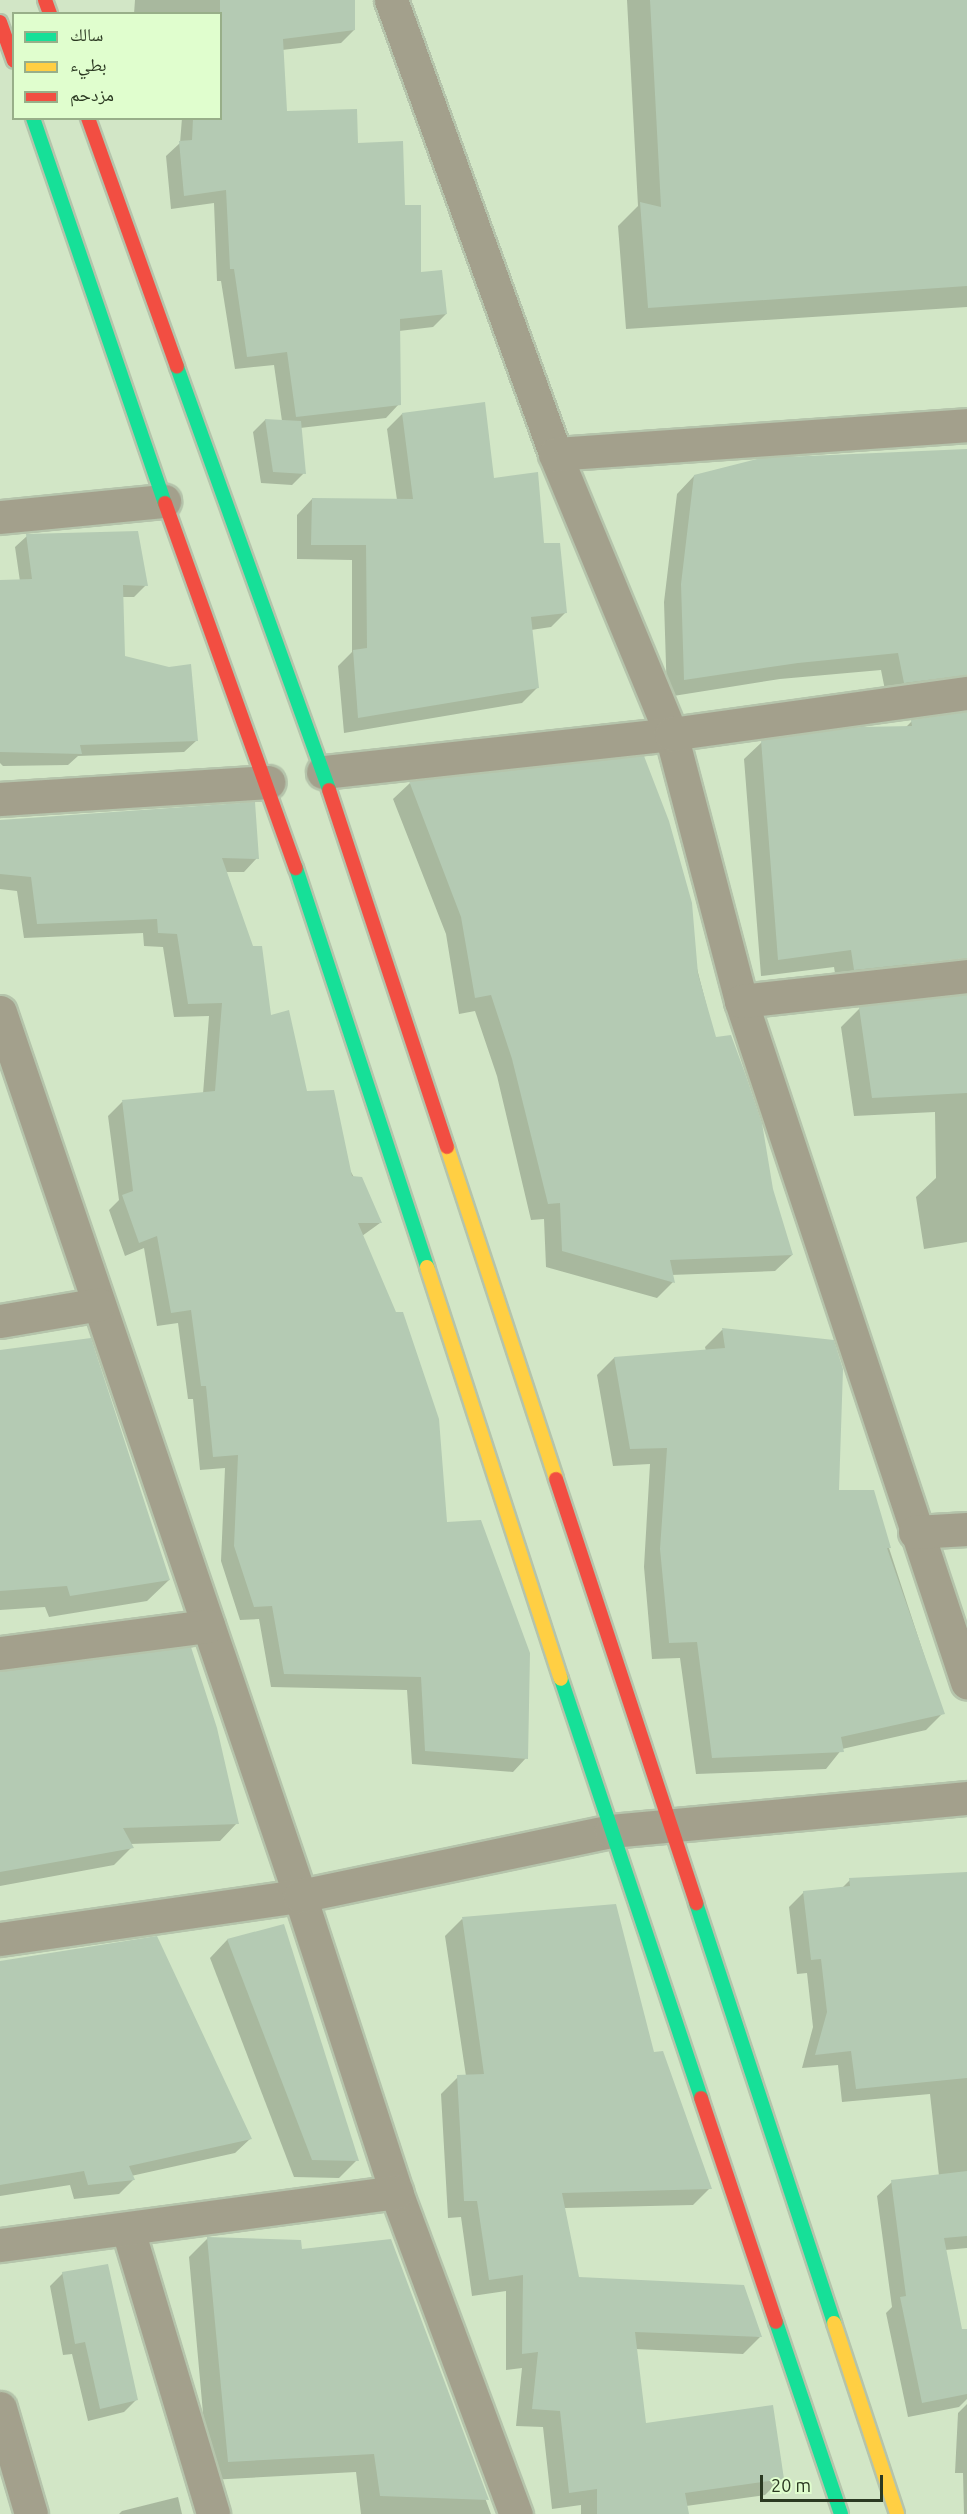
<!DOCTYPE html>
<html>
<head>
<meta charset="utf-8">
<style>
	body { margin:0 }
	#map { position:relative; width:967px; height:2514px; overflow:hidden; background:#d2e6c6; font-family:Ubuntu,"Noto Naskh Arabic",sans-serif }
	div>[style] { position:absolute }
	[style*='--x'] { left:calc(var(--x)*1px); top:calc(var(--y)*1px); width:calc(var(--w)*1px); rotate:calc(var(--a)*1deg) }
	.shadow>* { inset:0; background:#0003 }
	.building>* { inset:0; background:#b4cab3 }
	.roads { filter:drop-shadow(2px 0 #b5c4ab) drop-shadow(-2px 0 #b5c4ab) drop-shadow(0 2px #b5c4ab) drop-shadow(0 -2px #b5c4ab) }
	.street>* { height:33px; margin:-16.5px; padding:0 16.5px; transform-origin:16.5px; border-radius:16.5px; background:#a3a08c }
	.fast>* { height:14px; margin:-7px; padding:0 7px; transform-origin:7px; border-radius:7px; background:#16e098 }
	.slow>* { height:14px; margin:-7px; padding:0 7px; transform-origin:7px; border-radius:7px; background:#ffcf43 }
	.jam>* { height:14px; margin:-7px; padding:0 7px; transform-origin:7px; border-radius:7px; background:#f24e42 }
	span { translate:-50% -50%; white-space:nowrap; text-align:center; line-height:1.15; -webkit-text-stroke:6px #e0fece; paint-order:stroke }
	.legend { position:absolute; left:12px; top:12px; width:210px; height:108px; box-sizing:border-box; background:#e0fece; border:2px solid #98af89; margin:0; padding:8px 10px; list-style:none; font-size:18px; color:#2b3922 }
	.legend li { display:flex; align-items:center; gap:12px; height:30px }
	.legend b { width:30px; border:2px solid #98af89 }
	.scale { position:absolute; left:760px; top:2475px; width:123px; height:27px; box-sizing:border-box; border:3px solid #2b3922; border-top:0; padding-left:8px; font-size:18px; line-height:21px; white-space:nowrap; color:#2b3922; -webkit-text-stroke:4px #e0fece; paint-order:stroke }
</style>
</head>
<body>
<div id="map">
	<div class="shadow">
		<i style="clip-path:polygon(135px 0,354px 0,354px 30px,341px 43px,282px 50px,286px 112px,356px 144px,403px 206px,420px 274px,446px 314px,433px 327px,399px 331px,399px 404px,386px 418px,300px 428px,304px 473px,292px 485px,261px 483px,253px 432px,265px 420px,282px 421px,274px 365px,235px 369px,221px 281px,217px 281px,214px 203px,171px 209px,166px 156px,180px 143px,182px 118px,220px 118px,220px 14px,134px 14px)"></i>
		<i style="clip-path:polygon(627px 0,967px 0,967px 307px,626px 329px,618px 226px,638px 206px)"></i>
		<i style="clip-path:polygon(402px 414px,493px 479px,542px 545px,566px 612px,551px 627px,531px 630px,538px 687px,522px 703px,344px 733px,338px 666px,352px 652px,352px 560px,297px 559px,297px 515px,312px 499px,397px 500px,387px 429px)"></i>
		<i style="clip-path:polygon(967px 451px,967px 713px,965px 699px,887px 700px,881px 670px,780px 679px,667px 697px,664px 602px,677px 494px,694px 476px,762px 460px)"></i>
		<i style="clip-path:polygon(27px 536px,146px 585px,134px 597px,122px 597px,124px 657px,196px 741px,184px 752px,78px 756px,68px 765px,3px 766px,0 763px,0 603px,23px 602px,15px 547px)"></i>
		<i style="clip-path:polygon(967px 713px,967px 951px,909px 963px,891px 980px,837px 986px,834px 967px,761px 976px,744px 759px,762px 742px,905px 728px,912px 721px)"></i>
		<i style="clip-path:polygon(643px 757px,715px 1039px,772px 1189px,792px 1255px,775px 1271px,671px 1275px,673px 1282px,657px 1298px,546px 1267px,544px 1219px,531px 1220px,497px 1076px,475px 1011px,459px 1014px,446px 934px,393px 799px,410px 783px)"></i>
		<i style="clip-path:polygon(0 823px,257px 858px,244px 872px,225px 872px,269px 1017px,306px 1093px,380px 1223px,362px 1236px,445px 1524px,526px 1758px,513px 1772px,412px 1764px,407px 1690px,271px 1687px,259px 1619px,240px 1620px,221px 1561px,225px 1468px,200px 1470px,193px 1399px,188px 1399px,178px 1323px,157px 1326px,144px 1248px,125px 1256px,109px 1210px,119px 1200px,108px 1116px,122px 1102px,203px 1094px,209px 1016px,174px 1017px,163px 947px,144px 946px,143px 933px,24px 938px,17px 891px,0 889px)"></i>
		<i style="clip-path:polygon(967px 996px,967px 1242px,924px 1249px,916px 1197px,936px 1178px,935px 1112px,854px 1116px,841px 1027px,860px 1008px)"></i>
		<i style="clip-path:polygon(722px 1330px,833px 1342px,838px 1491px,889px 1548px,943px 1713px,926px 1730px,842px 1749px,826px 1769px,696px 1774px,680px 1658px,652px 1659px,644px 1567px,650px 1464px,613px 1466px,597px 1375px,614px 1358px,706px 1351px,705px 1347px)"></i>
		<i style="clip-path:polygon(0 1353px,169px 1580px,147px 1601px,49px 1617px,45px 1607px,0 1610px)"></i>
		<i style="clip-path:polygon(0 1671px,237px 1823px,220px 1841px,130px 1844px,132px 1847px,114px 1865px,0 1886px)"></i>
		<i style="clip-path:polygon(967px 1874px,967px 2248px,945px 2250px,967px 2359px,967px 2399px,959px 2407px,908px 2417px,886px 2313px,892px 2307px,877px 2196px,892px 2182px,939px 2176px,930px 2094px,842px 2102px,838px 2065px,802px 2068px,813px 2027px,807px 1973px,797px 1974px,789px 1907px,804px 1892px,842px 1888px,850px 1880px)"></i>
		<i style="clip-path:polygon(462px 1919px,653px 2054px,710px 2188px,693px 2205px,564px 2208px,578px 2279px,760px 2337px,743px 2354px,635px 2349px,645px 2425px,782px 2478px,765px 2495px,686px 2506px,688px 2514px,581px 2514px,581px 2505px,552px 2509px,543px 2427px,516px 2426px,522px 2368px,506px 2370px,506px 2291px,472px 2296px,461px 2217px,448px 2218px,441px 2094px,458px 2077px,466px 2076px,445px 1936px)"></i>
		<i style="clip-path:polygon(283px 1926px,357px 2160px,339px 2178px,294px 2177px,210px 1958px,227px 1940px)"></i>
		<i style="clip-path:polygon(0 1962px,250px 2139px,235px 2153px,131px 2176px,133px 2180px,119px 2194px,74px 2199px,70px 2185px,0 2196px)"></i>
		<i style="clip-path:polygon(208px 2238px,301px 2251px,390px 2241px,491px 2514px,361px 2514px,356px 2472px,209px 2480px,189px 2257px)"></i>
		<i style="clip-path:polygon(63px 2273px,136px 2400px,124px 2412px,88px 2421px,72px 2354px,63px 2355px,50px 2286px)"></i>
		<i style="clip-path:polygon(967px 2404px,967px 2514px,964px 2514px,963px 2473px,955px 2473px,958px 2413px)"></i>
		<i style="clip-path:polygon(178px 2497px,182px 2514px,119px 2514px,122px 2511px)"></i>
	</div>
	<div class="building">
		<i style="clip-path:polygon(220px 0,355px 0,355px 30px,283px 39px,287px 111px,357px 109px,358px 143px,403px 141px,405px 205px,421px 205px,421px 272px,442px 270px,447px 314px,400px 319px,401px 405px,296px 417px,287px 352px,247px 357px,234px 269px,230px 269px,226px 190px,184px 196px,179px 141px,192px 140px,193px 118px,220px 118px)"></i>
		<i style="clip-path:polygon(650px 0,967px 0,967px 286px,648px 308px,640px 202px,661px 207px)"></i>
		<i style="clip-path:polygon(485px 402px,494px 478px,538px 472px,544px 543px,560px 543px,567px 613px,531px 617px,539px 688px,358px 718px,353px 650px,367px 648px,366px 545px,311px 545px,312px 498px,413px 499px,402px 413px)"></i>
		<i style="clip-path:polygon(265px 419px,301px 421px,306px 474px,273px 472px)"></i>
		<i style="clip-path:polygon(967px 449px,967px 675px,904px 683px,898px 653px,798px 663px,684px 680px,681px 584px,694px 475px,761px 458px)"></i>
		<i style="clip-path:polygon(138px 531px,148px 586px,123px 585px,125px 656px,169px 667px,191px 664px,198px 741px,80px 745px,82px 754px,0 752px,0 580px,32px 579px,26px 534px)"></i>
		<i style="clip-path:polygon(967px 712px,967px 958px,854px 970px,851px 950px,778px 960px,761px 740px,861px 727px,912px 726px,911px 720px)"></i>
		<i style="clip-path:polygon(644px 756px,669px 821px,692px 903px,698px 974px,716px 1037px,731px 1035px,745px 1073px,762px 1123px,773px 1189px,793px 1255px,670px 1260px,675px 1283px,562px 1251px,560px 1203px,548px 1204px,512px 1059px,491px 995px,475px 998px,461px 917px,409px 781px)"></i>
		<i style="clip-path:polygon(255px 802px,259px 859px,222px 858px,253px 946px,262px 946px,271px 1015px,289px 1010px,307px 1091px,334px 1090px,352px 1176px,362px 1177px,382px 1223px,358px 1223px,396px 1312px,403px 1312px,439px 1419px,447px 1522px,481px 1520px,530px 1653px,528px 1759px,425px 1751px,421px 1677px,284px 1674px,272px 1606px,254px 1607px,234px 1546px,238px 1455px,213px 1457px,206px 1386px,201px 1386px,191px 1310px,171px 1313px,157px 1236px,139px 1243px,122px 1195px,133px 1191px,122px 1100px,215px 1091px,222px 1003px,188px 1004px,177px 934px,158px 933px,157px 919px,37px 924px,31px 877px,0 874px,0 820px)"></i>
		<i style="clip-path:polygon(967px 995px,967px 1093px,872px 1098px,859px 1007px)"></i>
		<i style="clip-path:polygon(722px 1328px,834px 1340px,843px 1369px,839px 1490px,874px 1490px,891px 1548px,887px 1548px,945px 1714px,841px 1737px,844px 1752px,712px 1758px,697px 1642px,669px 1643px,660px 1549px,667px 1448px,630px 1449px,614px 1357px,725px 1348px)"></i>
		<i style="clip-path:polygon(91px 1338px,170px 1580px,70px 1596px,67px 1586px,0 1591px,0 1350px)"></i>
		<i style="clip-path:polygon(191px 1647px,217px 1728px,239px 1824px,123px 1828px,134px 1848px,0 1872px,0 1671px)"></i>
		<i style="clip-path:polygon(967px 1872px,967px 2078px,856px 2089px,851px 2051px,815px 2055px,827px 2012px,821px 1959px,811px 1960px,803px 1891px,850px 1886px,849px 1878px)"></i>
		<i style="clip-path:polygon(616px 1904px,654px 2052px,663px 2051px,712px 2189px,562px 2193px,579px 2277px,744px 2285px,762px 2337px,635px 2332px,646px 2423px,773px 2405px,784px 2479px,685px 2493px,689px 2514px,597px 2514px,597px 2489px,569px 2493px,560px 2411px,532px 2409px,538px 2352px,522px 2354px,523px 2275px,489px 2280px,477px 2201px,464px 2201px,457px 2075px,484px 2074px,462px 1917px)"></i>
		<i style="clip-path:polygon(284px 1924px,359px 2161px,312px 2160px,227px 1939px)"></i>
		<i style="clip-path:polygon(157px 1936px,252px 2139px,129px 2166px,135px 2180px,88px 2185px,84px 2171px,0 2185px,0 1961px)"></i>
		<i style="clip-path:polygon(967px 2171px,967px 2236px,944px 2238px,962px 2329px,967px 2329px,967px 2394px,922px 2403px,900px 2297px,906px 2296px,891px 2180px)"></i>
		<i style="clip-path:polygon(207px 2237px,301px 2240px,302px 2249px,391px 2239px,489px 2500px,380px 2496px,374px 2454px,228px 2462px)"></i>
		<i style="clip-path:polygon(108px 2264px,138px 2400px,100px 2409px,85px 2342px,75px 2344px,62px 2272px)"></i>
	</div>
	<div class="roads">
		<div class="street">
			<i style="--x:391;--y:0;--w:483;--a:70.1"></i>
			<i style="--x:555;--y:454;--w:303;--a:67.5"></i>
			<i style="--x:671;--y:734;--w:276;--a:75.3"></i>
			<i style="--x:741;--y:1001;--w:718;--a:71.64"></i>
			<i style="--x:555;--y:454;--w:413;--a:-4"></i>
			<i style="--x:0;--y:517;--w:165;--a:-5.6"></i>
			<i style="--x:323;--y:772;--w:350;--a:-6.2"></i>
			<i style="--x:671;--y:734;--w:299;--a:-7.9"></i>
			<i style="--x:0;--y:799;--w:269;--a:-3.6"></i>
			<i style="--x:741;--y:1001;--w:227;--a:-6.3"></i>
			<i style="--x:0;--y:1012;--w:934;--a:71.25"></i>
			<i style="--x:300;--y:1896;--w:311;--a:72"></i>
			<i style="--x:396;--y:2192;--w:344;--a:69.6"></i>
			<i style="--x:0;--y:1321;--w:100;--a:-9.7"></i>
			<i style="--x:915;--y:1532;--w:52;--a:-3.3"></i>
			<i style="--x:0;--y:1653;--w:210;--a:-7.4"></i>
			<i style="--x:0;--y:1939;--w:303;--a:-8.2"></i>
			<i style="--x:300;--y:1896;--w:318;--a:-11.8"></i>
			<i style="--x:611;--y:1831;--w:358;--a:-5.3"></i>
			<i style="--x:128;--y:2230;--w:296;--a:73.3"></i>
			<i style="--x:0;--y:2245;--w:400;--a:-7.6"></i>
			<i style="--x:0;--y:2408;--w:110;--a:73.7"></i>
		</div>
		<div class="fast">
			<i style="--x:33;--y:118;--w:407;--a:71.1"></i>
			<i style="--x:177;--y:367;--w:449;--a:70.2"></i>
			<i style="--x:296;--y:868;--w:420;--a:71.8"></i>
			<i style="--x:561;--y:1679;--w:442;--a:71.5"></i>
			<i style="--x:696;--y:1903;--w:442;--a:71.8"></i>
			<i style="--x:776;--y:2322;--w:203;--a:71.3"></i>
		</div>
		<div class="slow">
			<i style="--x:447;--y:1147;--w:349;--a:71.8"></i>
			<i style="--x:427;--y:1267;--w:433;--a:72"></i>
			<i style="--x:834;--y:2323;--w:201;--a:71.7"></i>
		</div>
		<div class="jam">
			<i style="--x:45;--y:0;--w:15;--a:70"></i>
			<i style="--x:0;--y:22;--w:41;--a:70.3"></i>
			<i style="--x:88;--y:118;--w:264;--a:70.3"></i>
			<i style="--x:165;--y:503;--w:388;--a:70.3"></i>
			<i style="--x:329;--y:790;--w:376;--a:71.7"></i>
			<i style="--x:556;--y:1479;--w:447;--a:71.7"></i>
			<i style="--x:701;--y:2098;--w:236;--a:71.5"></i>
		</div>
	</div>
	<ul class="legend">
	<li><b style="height:8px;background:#16e098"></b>سالك</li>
	<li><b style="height:8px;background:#ffcf43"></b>بطيء</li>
	<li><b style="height:8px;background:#f24e42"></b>مزدحم</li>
	</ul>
	<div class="scale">20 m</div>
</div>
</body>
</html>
